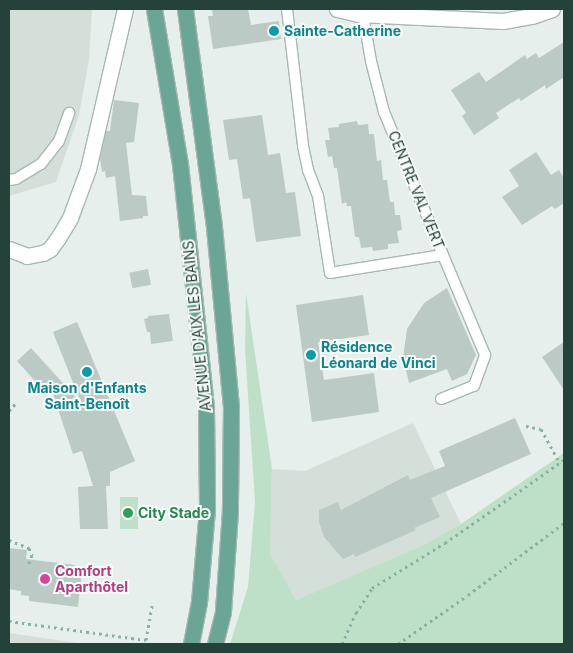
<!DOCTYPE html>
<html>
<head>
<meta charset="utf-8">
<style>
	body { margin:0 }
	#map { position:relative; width:573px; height:653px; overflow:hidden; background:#e6efeb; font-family:Inter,sans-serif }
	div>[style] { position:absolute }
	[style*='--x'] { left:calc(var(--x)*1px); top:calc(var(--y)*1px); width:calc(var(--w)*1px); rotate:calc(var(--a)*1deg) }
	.built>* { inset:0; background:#d4dfda }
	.green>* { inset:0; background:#bfe0c8; transform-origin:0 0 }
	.building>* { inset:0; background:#bbcac4; transform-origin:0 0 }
	.path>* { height:3px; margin-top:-1.5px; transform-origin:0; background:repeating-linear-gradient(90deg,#86b3a5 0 2.5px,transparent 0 6.5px) }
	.roads { filter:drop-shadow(1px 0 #a8b8b2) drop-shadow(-1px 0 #a8b8b2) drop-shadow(0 1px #a8b8b2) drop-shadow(0 -1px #a8b8b2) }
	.lane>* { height:10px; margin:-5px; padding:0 5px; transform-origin:5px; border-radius:5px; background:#fff }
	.street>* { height:15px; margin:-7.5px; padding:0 7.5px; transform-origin:7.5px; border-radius:7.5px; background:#fff }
	.primary>* { height:15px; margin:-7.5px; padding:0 7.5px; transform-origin:7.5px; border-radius:7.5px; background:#6aa596 }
	.dots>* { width:14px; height:14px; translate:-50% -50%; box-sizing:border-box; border:2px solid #f7fbf9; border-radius:50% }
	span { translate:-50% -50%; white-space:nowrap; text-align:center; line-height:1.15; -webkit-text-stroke:4px #f7fbf9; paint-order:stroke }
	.culture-label { font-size:14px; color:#0d838f; font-weight:700 }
	.left { translate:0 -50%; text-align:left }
	.street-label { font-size:14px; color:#24423a }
	.leisure-label { font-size:14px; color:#27864d; font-weight:700 }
	.hotel-label { font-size:14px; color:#b23c85; font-weight:700 }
	.frame { position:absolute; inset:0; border:10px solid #24423a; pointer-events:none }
</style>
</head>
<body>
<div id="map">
	<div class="built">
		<i style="clip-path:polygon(9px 9px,92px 9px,89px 60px,79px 115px,56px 182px,9px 196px)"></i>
		<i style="clip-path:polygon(413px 423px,461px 524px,423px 545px,296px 600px,270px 553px,272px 469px,305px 471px)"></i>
		<i style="clip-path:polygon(9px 633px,85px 644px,9px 644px)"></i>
	</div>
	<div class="green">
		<i style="clip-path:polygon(246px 293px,272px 469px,270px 553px,296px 600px,423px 545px,461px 524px,564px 453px,564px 644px,230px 644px,248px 587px,255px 502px,245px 349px)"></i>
		<i style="left:120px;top:497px;width:18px;height:32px"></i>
	</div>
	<div class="building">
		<i style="clip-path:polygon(212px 9px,248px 9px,251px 25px,279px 21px,281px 39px,213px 49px,208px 16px,213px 16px)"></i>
		<i style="clip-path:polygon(564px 42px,564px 77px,546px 89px,545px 85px,521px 101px,519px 98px,496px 113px,499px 118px,474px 135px,462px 116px,466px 113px,451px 90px,479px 72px,486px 82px,525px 55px,527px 59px,536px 53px,539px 58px)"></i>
		<i style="clip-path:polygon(114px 100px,139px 103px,134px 142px,126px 143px,132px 195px,146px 196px,148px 216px,143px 216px,143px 218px,120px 221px,115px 176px,106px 178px,105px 171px,102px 172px,100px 158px,106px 131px,110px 131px)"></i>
		<i style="clip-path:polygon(262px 115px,268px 155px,280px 153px,286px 193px,295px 192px,301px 236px,256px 242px,250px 198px,243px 199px,237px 159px,229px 160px,223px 120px)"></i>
		<i style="clip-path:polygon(357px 121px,358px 125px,368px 124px,369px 134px,374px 134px,377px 161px,381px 160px,383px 180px,387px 180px,390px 202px,394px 202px,395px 215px,400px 215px,402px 230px,397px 231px,399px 243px,388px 244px,388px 249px,373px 251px,372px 247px,361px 248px,359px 237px,355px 237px,351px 206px,347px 206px,346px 202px,342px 204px,337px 168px,334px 168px,332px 156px,328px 157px,325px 140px,330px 140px,328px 128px,339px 127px,339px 124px)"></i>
		<i style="clip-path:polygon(536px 152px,551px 175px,559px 170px,564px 178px,564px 203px,555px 209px,552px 206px,522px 225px,502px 197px,519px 186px,509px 170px)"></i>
		<i style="left:148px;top:269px;width:16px;height:19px;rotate:79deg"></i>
		<i style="clip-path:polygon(447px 288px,476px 355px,467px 374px,452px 381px,447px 369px,409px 383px,403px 358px,407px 329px,424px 303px)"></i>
		<i style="clip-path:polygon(363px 295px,369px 335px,318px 342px,324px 380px,374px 373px,379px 412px,312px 422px,296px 305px)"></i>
		<i style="clip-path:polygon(169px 314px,173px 341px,151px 344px,150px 332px,147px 332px,144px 319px,148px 318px,148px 316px)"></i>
		<i style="clip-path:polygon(77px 322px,135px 461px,110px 472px,110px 486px,106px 486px,108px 529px,80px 529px,78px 487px,93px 486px,82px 451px,73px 454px,50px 385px,44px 391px,17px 361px,31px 348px,81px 403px,53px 332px)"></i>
		<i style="clip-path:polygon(564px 342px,564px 390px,542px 357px)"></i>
		<i style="clip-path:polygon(515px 418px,531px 454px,431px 498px,440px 517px,414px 528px,416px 530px,355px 557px,354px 554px,343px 559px,324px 537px,319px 522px,319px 510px,338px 502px,341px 510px,408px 475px,410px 480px,445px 466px,439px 451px)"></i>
		<i style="clip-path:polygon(9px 548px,27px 550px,26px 559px,75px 565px,75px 570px,82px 570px,78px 607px,29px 601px,29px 596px,21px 595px,21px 591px,9px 589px)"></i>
	</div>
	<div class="path">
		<i style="--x:9;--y:411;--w:11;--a:-49"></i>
		<i style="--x:526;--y:426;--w:15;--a:11"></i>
		<i style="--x:541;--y:429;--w:39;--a:61"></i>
		<i style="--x:9;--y:540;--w:22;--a:22"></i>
		<i style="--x:29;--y:548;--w:8;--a:67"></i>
		<i style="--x:32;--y:555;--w:9;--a:111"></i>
		<i style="--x:9;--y:621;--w:138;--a:7.9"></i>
		<i style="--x:146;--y:640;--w:35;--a:-80"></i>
		<i style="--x:342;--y:644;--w:34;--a:-66"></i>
		<i style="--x:356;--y:613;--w:30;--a:-57"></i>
		<i style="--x:372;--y:588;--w:86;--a:-31.7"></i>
		<i style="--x:445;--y:543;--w:145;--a:-34.9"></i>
		<i style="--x:398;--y:644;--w:85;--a:-35"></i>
		<i style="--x:468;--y:595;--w:120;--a:-36.9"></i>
	</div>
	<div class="roads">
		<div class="lane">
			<i style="--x:287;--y:9;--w:138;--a:83.3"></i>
			<i style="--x:303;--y:146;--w:25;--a:78"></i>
			<i style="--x:308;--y:170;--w:28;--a:69"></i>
			<i style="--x:318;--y:196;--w:78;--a:81.1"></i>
			<i style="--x:330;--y:273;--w:114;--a:-9.1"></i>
			<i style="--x:443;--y:255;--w:155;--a:-112.4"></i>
			<i style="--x:384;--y:112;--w:53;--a:-104.3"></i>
			<i style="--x:371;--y:61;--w:47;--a:-99.9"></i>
			<i style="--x:9;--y:180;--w:7;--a:-8"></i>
			<i style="--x:16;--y:179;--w:29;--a:-31"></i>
			<i style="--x:41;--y:164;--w:29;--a:-52"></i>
			<i style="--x:59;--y:141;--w:30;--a:-70"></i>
			<i style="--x:441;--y:399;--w:35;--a:-22"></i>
			<i style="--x:474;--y:386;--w:33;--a:-70"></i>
			<i style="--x:485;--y:355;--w:108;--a:-112.8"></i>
		</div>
		<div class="street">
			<i style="--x:337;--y:9;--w:22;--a:13"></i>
			<i style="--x:358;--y:14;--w:145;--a:2.8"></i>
			<i style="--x:503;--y:21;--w:29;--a:-10"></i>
			<i style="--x:532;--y:16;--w:21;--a:-19"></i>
			<i style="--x:9;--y:249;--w:19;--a:21"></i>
			<i style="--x:27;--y:256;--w:16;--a:-11"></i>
			<i style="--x:43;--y:253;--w:8;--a:-30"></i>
			<i style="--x:50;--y:249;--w:14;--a:-54"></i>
			<i style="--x:58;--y:238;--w:23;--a:-59"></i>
			<i style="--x:70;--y:218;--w:52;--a:-69.8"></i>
			<i style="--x:88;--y:169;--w:164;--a:-77"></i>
		</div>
		<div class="primary">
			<i style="--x:154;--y:9;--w:157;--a:80.5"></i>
			<i style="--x:180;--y:164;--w:246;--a:83.9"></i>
			<i style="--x:206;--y:409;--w:100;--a:89.4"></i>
			<i style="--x:207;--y:509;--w:93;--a:94.9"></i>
			<i style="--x:199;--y:602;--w:43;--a:100.8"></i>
			<i style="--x:185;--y:9;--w:220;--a:82.4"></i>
			<i style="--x:214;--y:227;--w:181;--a:84.6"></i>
			<i style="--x:231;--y:407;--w:104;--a:90.6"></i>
			<i style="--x:230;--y:511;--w:101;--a:94"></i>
			<i style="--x:223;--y:612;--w:33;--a:104"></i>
		</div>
	</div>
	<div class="dots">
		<i style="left:274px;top:31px;background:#0f9aa8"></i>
		<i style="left:311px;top:355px;background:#0f9aa8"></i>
		<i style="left:87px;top:372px;background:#0f9aa8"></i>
		<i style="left:128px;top:513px;background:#2e9e5b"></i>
		<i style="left:45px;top:579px;background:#d1479c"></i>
	</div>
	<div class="culture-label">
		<span class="left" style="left:284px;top:31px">Sainte-Catherine</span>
		<span class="left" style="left:321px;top:355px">Résidence<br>Léonard de Vinci</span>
		<span style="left:87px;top:396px">Maison d'Enfants<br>Saint-Benoît</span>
	</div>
	<div class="street-label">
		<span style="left:416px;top:190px;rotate:68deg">CENTRE VAL VERT</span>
		<span style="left:197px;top:326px;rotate:-96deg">AVENUE D'AIX LES BAINS</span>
	</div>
	<div class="leisure-label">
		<span class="left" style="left:138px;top:513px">City Stade</span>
	</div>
	<div class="hotel-label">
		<span class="left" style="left:55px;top:579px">Comfort<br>Aparthôtel</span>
	</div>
	<div class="frame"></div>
</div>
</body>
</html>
